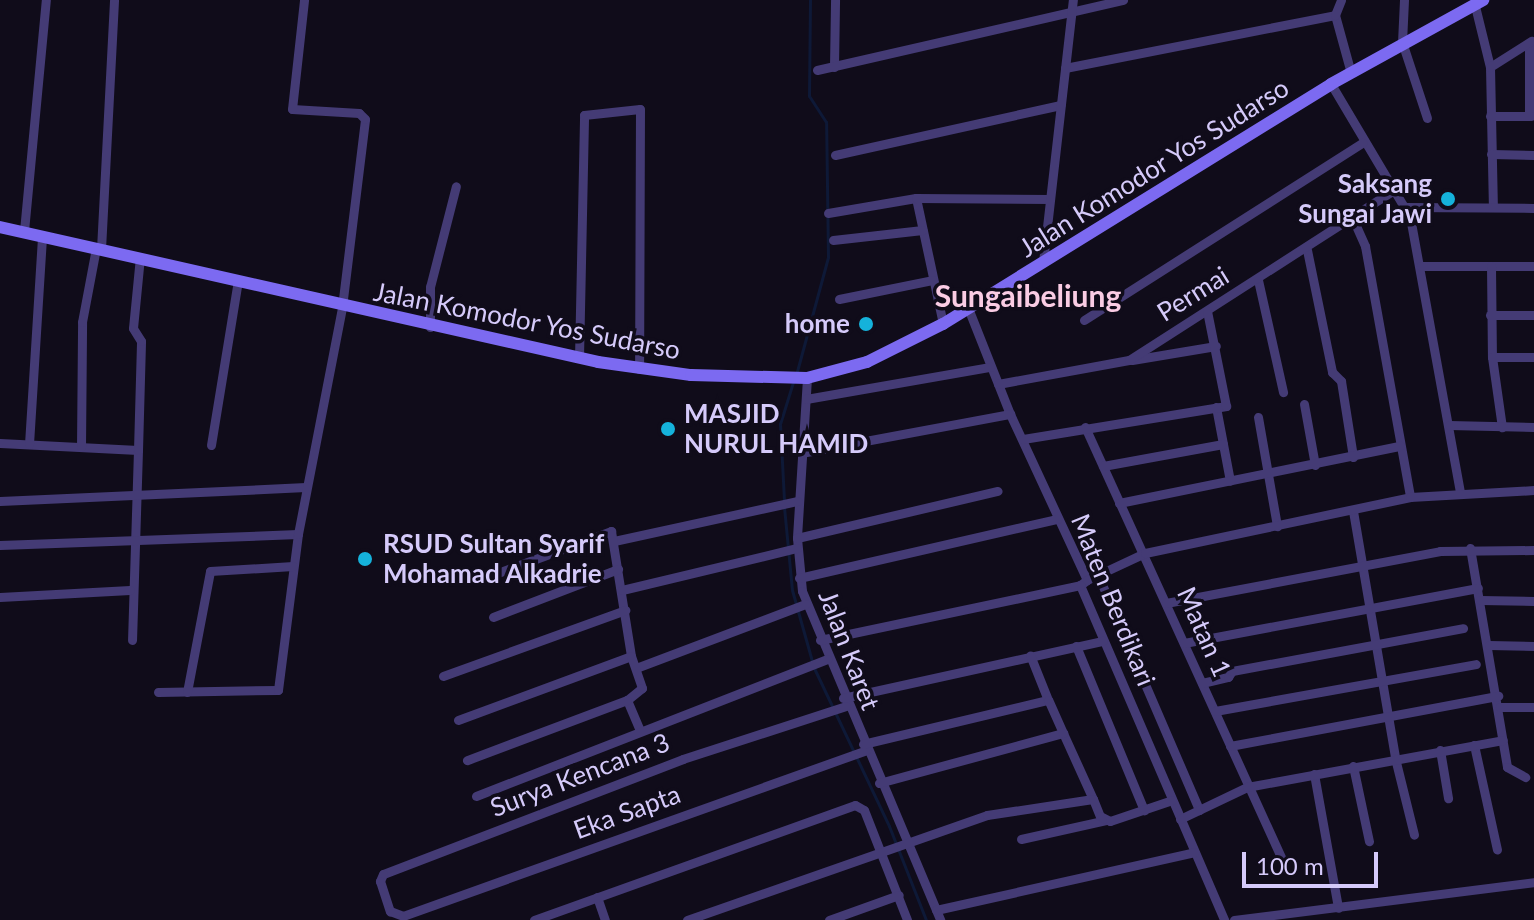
<!DOCTYPE html>
<html>
<head>
<meta charset="utf-8">
<style>
	body { margin:0 }
	#map { position:relative; width:1534px; height:920px; overflow:hidden; background:#100c1a; font-family:Lato,sans-serif }
	div>[style] { position:absolute }
	[style*='--x'] { left:calc(var(--x)*1px); top:calc(var(--y)*1px); width:calc(var(--w)*1px); rotate:calc(var(--a)*1deg) }
	.stream>* { height:3px; margin:-1.5px; padding:0 1.5px; transform-origin:1.5px; border-radius:1.5px; background:#0e1937 }
	.street>* { height:9px; margin:-4.5px; padding:0 4.5px; transform-origin:4.5px; border-radius:4.5px; background:#443b75 }
	.secondary>* { height:12px; margin:-6px; padding:0 6px; transform-origin:6px; border-radius:6px; background:#7c6af1 }
	.dots>* { width:22px; height:22px; translate:-50% -50%; box-sizing:border-box; border:4px solid #100c1a; border-radius:50% }
	span { translate:-50% -50%; white-space:nowrap; text-align:center; line-height:1.15; -webkit-text-stroke:7px #100c1a; paint-order:stroke }
	.street-label { font-size:26px; color:#d5cafa }
	.poi-label { font-size:26px; color:#d5cafa; font-weight:700 }
	.right { translate:-100% -50%; text-align:right }
	.left { translate:0 -50%; text-align:left }
	.quarter-label { font-size:30px; color:#facce4; font-weight:700 }
	.scale { position:absolute; left:1242px; top:852px; width:136px; height:36px; box-sizing:border-box; border:4px solid #d5cafa; border-top:0; padding-left:10px; font-size:24px; line-height:28px; white-space:nowrap; color:#d5cafa; -webkit-text-stroke:6px #100c1a; paint-order:stroke }
</style>
</head>
<body>
<div id="map">
	<div class="stream">
		<i style="--x:796;--y:375;--w:122;--a:-74.8"></i>
		<i style="--x:828;--y:257;--w:135;--a:-90.8"></i>
		<i style="--x:826;--y:122;--w:31;--a:-123"></i>
		<i style="--x:809;--y:96;--w:96;--a:-89.4"></i>
		<i style="--x:784;--y:500;--w:76;--a:-93"></i>
		<i style="--x:780;--y:424;--w:44;--a:-72.8"></i>
		<i style="--x:784;--y:507;--w:83;--a:84.5"></i>
		<i style="--x:792;--y:590;--w:74;--a:74.3"></i>
		<i style="--x:814;--y:668;--w:175;--a:64.6"></i>
		<i style="--x:889;--y:826;--w:101;--a:68.5"></i>
	</div>
	<div class="street">
		<i style="--x:1404;--y:0;--w:42;--a:92.7"></i>
		<i style="--x:1402;--y:42;--w:80;--a:71.8"></i>
		<i style="--x:1475;--y:6;--w:63;--a:76.2"></i>
		<i style="--x:1490;--y:67;--w:140;--a:88.8"></i>
		<i style="--x:1335;--y:15;--w:60;--a:74.6"></i>
		<i style="--x:1529;--y:43;--w:73;--a:90"></i>
		<i style="--x:834;--y:67;--w:67;--a:-89.1"></i>
		<i style="--x:1490;--y:67;--w:49;--a:-32.4"></i>
		<i style="--x:1065;--y:68;--w:275;--a:-11.1"></i>
		<i style="--x:1335;--y:15;--w:16;--a:-68"></i>
		<i style="--x:817;--y:70;--w:314;--a:-12.9"></i>
		<i style="--x:1331;--y:84;--w:155;--a:59.3"></i>
		<i style="--x:1410;--y:217;--w:279;--a:79.7"></i>
		<i style="--x:1490;--y:116;--w:41;--a:0"></i>
		<i style="--x:1491;--y:154;--w:43;--a:1.3"></i>
		<i style="--x:835;--y:155;--w:231;--a:-12.5"></i>
		<i style="--x:916;--y:198;--w:129;--a:77.9"></i>
		<i style="--x:1404;--y:207;--w:130;--a:0.4"></i>
		<i style="--x:828;--y:213;--w:89;--a:-9.7"></i>
		<i style="--x:916;--y:198;--w:134;--a:0.4"></i>
		<i style="--x:1353;--y:219;--w:30;--a:66"></i>
		<i style="--x:1365;--y:246;--w:255;--a:79.8"></i>
		<i style="--x:24;--y:231;--w:232;--a:-84.6"></i>
		<i style="--x:833;--y:240;--w:90;--a:-6.4"></i>
		<i style="--x:101;--y:249;--w:249;--a:-87"></i>
		<i style="--x:1307;--y:250;--w:125;--a:78.4"></i>
		<i style="--x:1332;--y:372;--w:13;--a:45"></i>
		<i style="--x:1341;--y:381;--w:77;--a:81"></i>
		<i style="--x:1043;--y:262;--w:264;--a:-83.5"></i>
		<i style="--x:1421;--y:266;--w:113;--a:0"></i>
		<i style="--x:1491;--y:266;--w:91;--a:89.4"></i>
		<i style="--x:1492;--y:357;--w:71;--a:81.9"></i>
		<i style="--x:1258;--y:280;--w:115;--a:77.4"></i>
		<i style="--x:839;--y:299;--w:95;--a:-11.5"></i>
		<i style="--x:968;--y:308;--w:114;--a:68.4"></i>
		<i style="--x:1010;--y:414;--w:183;--a:65.1"></i>
		<i style="--x:1087;--y:580;--w:9;--a:144"></i>
		<i style="--x:1080;--y:585;--w:365;--a:66.7"></i>
		<i style="--x:1490;--y:315;--w:44;--a:0"></i>
		<i style="--x:1084;--y:320;--w:330;--a:-32.5"></i>
		<i style="--x:430;--y:327;--w:40;--a:-90"></i>
		<i style="--x:430;--y:287;--w:104;--a:-75.6"></i>
		<i style="--x:1492;--y:357;--w:42;--a:0"></i>
		<i style="--x:579;--y:358;--w:243;--a:-88.8"></i>
		<i style="--x:584;--y:115;--w:56;--a:-6.1"></i>
		<i style="--x:640;--y:109;--w:260;--a:90.2"></i>
		<i style="--x:1132;--y:360;--w:85;--a:-9.5"></i>
		<i style="--x:807;--y:378;--w:160;--a:93.6"></i>
		<i style="--x:797;--y:538;--w:53;--a:84.6"></i>
		<i style="--x:802;--y:591;--w:357;--a:67.2"></i>
		<i style="--x:998;--y:384;--w:133;--a:-10.4"></i>
		<i style="--x:1129;--y:360;--w:313;--a:-32.7"></i>
		<i style="--x:806;--y:399;--w:187;--a:-9.9"></i>
		<i style="--x:1304;--y:404;--w:62;--a:79.8"></i>
		<i style="--x:1216;--y:407;--w:75;--a:79.3"></i>
		<i style="--x:1258;--y:417;--w:111;--a:80.1"></i>
		<i style="--x:1449;--y:425;--w:85;--a:1.3"></i>
		<i style="--x:1085;--y:427;--w:473;--a:65.5"></i>
		<i style="--x:1023;--y:439;--w:206;--a:-9.2"></i>
		<i style="--x:1226;--y:406;--w:97;--a:-101.3"></i>
		<i style="--x:0;--y:443;--w:138;--a:2.9"></i>
		<i style="--x:138;--y:450;--w:190;--a:91.8"></i>
		<i style="--x:29;--y:444;--w:209;--a:-86.4"></i>
		<i style="--x:211;--y:445;--w:167;--a:-80.7"></i>
		<i style="--x:81;--y:447;--w:125;--a:-89.5"></i>
		<i style="--x:82;--y:322;--w:75;--a:-79.3"></i>
		<i style="--x:138;--y:450;--w:109;--a:-88.4"></i>
		<i style="--x:141;--y:341;--w:15;--a:-122"></i>
		<i style="--x:133;--y:328;--w:71;--a:-84.4"></i>
		<i style="--x:801;--y:453;--w:213;--a:-10.6"></i>
		<i style="--x:1103;--y:466;--w:122;--a:-10.4"></i>
		<i style="--x:0;--y:501;--w:306;--a:-2.6"></i>
		<i style="--x:1119;--y:503;--w:287;--a:-11.5"></i>
		<i style="--x:1353;--y:511;--w:251;--a:80.3"></i>
		<i style="--x:1395;--y:758;--w:79;--a:76.1"></i>
		<i style="--x:797;--y:538;--w:206;--a:-13.2"></i>
		<i style="--x:614;--y:541;--w:188;--a:-12.3"></i>
		<i style="--x:0;--y:545;--w:298;--a:-2.1"></i>
		<i style="--x:1470;--y:548;--w:222;--a:80.4"></i>
		<i style="--x:1507;--y:767;--w:21;--a:29"></i>
		<i style="--x:495;--y:574;--w:124;--a:-20.3"></i>
		<i style="--x:611;--y:531;--w:127;--a:80.9"></i>
		<i style="--x:1098;--y:575;--w:256;--a:66.7"></i>
		<i style="--x:799;--y:578;--w:265;--a:-12.9"></i>
		<i style="--x:1087;--y:580;--w:64;--a:-25"></i>
		<i style="--x:1145;--y:553;--w:271;--a:-11.9"></i>
		<i style="--x:1410;--y:497;--w:124;--a:-3.2"></i>
		<i style="--x:622;--y:590;--w:180;--a:-13.5"></i>
		<i style="--x:0;--y:597;--w:130;--a:-3.1"></i>
		<i style="--x:1480;--y:600;--w:54;--a:1.1"></i>
		<i style="--x:1166;--y:603;--w:279;--a:-10.7"></i>
		<i style="--x:1440;--y:551;--w:94;--a:-0.6"></i>
		<i style="--x:493;--y:617;--w:134;--a:-21"></i>
		<i style="--x:820;--y:640;--w:266;--a:-11.9"></i>
		<i style="--x:1184;--y:643;--w:299;--a:-10.6"></i>
		<i style="--x:1489;--y:645;--w:45;--a:1.3"></i>
		<i style="--x:1076;--y:646;--w:178;--a:67.5"></i>
		<i style="--x:636;--y:668;--w:181;--a:-20.7"></i>
		<i style="--x:443;--y:676;--w:194;--a:-19.9"></i>
		<i style="--x:1202;--y:683;--w:27;--a:-13"></i>
		<i style="--x:1228;--y:677;--w:7;--a:-56"></i>
		<i style="--x:1232;--y:671;--w:235;--a:-10.5"></i>
		<i style="--x:158;--y:692;--w:120;--a:-1"></i>
		<i style="--x:278;--y:690;--w:157;--a:-82.7"></i>
		<i style="--x:298;--y:534;--w:231;--a:-79"></i>
		<i style="--x:342;--y:307;--w:189;--a:-83"></i>
		<i style="--x:365;--y:119;--w:8;--a:-135"></i>
		<i style="--x:359;--y:113;--w:67;--a:-176.6"></i>
		<i style="--x:292;--y:109;--w:110;--a:-83.7"></i>
		<i style="--x:187;--y:692;--w:123;--a:-79.2"></i>
		<i style="--x:210;--y:571;--w:83;--a:-3.4"></i>
		<i style="--x:843;--y:698;--w:266;--a:-12.4"></i>
		<i style="--x:627;--y:700;--w:34;--a:67"></i>
		<i style="--x:846;--y:706;--w:171;--a:162"></i>
		<i style="--x:683;--y:759;--w:321;--a:159"></i>
		<i style="--x:383;--y:874;--w:8;--a:113"></i>
		<i style="--x:380;--y:881;--w:32;--a:72"></i>
		<i style="--x:390;--y:911;--w:14;--a:21"></i>
		<i style="--x:403;--y:916;--w:492;--a:-19.7"></i>
		<i style="--x:1500;--y:707;--w:34;--a:0"></i>
		<i style="--x:1215;--y:711;--w:265;--a:-10.2"></i>
		<i style="--x:458;--y:720;--w:184;--a:-20.3"></i>
		<i style="--x:631;--y:656;--w:34;--a:71"></i>
		<i style="--x:642;--y:688;--w:19;--a:141"></i>
		<i style="--x:627;--y:700;--w:171;--a:159.4"></i>
		<i style="--x:1063;--y:733;--w:72;--a:65.6"></i>
		<i style="--x:863;--y:744;--w:190;--a:-13.4"></i>
		<i style="--x:1048;--y:700;--w:48;--a:-111.8"></i>
		<i style="--x:1474;--y:745;--w:107;--a:77.6"></i>
		<i style="--x:1230;--y:746;--w:273;--a:-10.6"></i>
		<i style="--x:1440;--y:750;--w:49;--a:80.5"></i>
		<i style="--x:1353;--y:766;--w:77;--a:78"></i>
		<i style="--x:1314;--y:774;--w:136;--a:79.8"></i>
		<i style="--x:879;--y:783;--w:191;--a:-15.2"></i>
		<i style="--x:1063;--y:733;--w:36;--a:-114"></i>
		<i style="--x:476;--y:796;--w:377;--a:-21.3"></i>
		<i style="--x:1180;--y:819;--w:74;--a:-25.5"></i>
		<i style="--x:1247;--y:787;--w:260;--a:-10.4"></i>
		<i style="--x:1021;--y:839;--w:87;--a:-12.6"></i>
		<i style="--x:597;--y:897;--w:24;--a:71"></i>
		<i style="--x:936;--y:910;--w:265;--a:-12.6"></i>
		<i style="--x:534;--y:920;--w:341;--a:-19.7"></i>
		<i style="--x:855;--y:805;--w:10;--a:29"></i>
		<i style="--x:864;--y:810;--w:118;--a:68.6"></i>
		<i style="--x:687;--y:920;--w:318;--a:-19.3"></i>
		<i style="--x:987;--y:815;--w:107;--a:-8.6"></i>
		<i style="--x:1093;--y:799;--w:18;--a:68"></i>
		<i style="--x:1100;--y:816;--w:11;--a:27"></i>
		<i style="--x:1110;--y:821;--w:65;--a:-18.7"></i>
		<i style="--x:829;--y:920;--w:74;--a:-19.7"></i>
		<i style="--x:1234;--y:920;--w:302;--a:-7.2"></i>
	</div>
	<div class="secondary">
		<i style="--x:0;--y:227;--w:613;--a:12.72"></i>
		<i style="--x:598;--y:362;--w:94;--a:8"></i>
		<i style="--x:691;--y:375;--w:116;--a:1.5"></i>
		<i style="--x:807;--y:378;--w:62;--a:-14.9"></i>
		<i style="--x:867;--y:362;--w:85;--a:-26.6"></i>
		<i style="--x:943;--y:324;--w:456;--a:-31.7"></i>
		<i style="--x:1331;--y:84;--w:174;--a:-28.9"></i>
	</div>
	<div class="dots">
		<i style="left:1448px;top:199px;background:#15b2db"></i>
		<i style="left:866px;top:324px;background:#15b2db"></i>
		<i style="left:668px;top:429px;background:#15b2db"></i>
		<i style="left:365px;top:559px;background:#15b2db"></i>
	</div>
	<div class="street-label">
		<span style="left:1154px;top:168px;rotate:-32deg">Jalan Komodor Yos Sudarso</span>
		<span style="left:1193px;top:294px;rotate:-32deg">Permai</span>
		<span style="left:527px;top:321px;rotate:11deg">Jalan Komodor Yos Sudarso</span>
		<span style="left:1113px;top:600px;rotate:68deg">Maten Berdikari</span>
		<span style="left:1204px;top:632px;rotate:66deg">Matan 1</span>
		<span style="left:849px;top:650px;rotate:69deg">Jalan Karet</span>
		<span style="left:580px;top:775px;rotate:-21deg">Surya Kencana 3</span>
		<span style="left:627px;top:812px;rotate:-20deg">Eka Sapta</span>
	</div>
	<div class="poi-label">
		<span class="right" style="left:1432px;top:199px">Saksang<br>Sungai Jawi</span>
		<span class="right" style="left:850px;top:324px">home</span>
		<span class="left" style="left:684px;top:429px">MASJID<br>NURUL HAMID</span>
		<span class="left" style="left:383px;top:559px">RSUD Sultan Syarif<br>Mohamad Alkadrie</span>
	</div>
	<div class="quarter-label">
		<span style="left:1028px;top:295px">Sungaibeliung</span>
	</div>
	<div class="scale">100 m</div>
</div>
</body>
</html>
